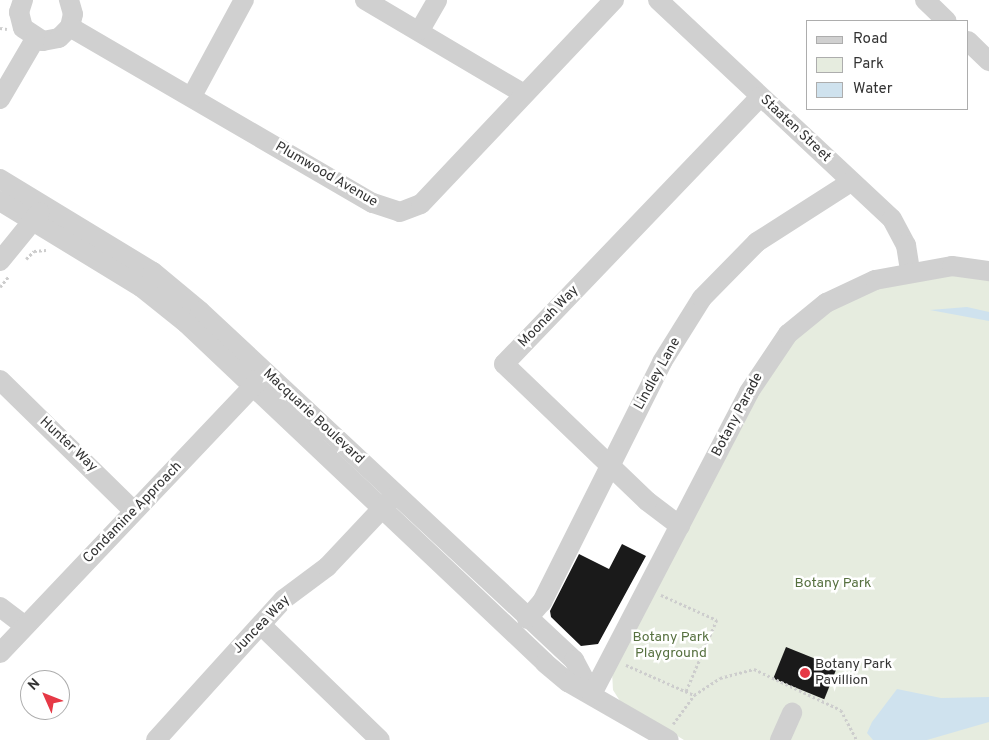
<!DOCTYPE html>
<html>
<head>
<meta charset="utf-8">
<style>
	body { margin:0 }
	#map { position:relative; width:989px; height:740px; overflow:hidden; background:#fff; font-family:Overpass,sans-serif }
	div>[style] { position:absolute }
	[style*='--x'] { left:calc(var(--x)*1px); top:calc(var(--y)*1px); width:calc(var(--w)*1px); rotate:calc(var(--a)*1deg) }
	.green>* { inset:0; background:#e6ecdf }
	.water>* { inset:0; background:#cfe2ee }
	.building>* { inset:0; background:#1a1a1a; transform-origin:0 0 }
	.path>* { height:2.5px; margin-top:-1.25px; transform-origin:0; background:repeating-linear-gradient(90deg,#cdcdcd 0 2.5px,transparent 0 5px) }
	.minor>* { height:20px; margin:-10px; padding:0 10px; transform-origin:10px; border-radius:10px; background:#d0d0d0 }
	.dots>* { width:14px; height:14px; translate:-50% -50%; box-sizing:border-box; border:2px solid #fff; border-radius:50% }
	span { translate:-50% -50%; white-space:nowrap; text-align:center; line-height:1.15; -webkit-text-stroke:5px #fff; paint-order:stroke }
	.street-label { font-size:14px; color:#333 }
	.park-label { font-size:14px; color:#56703f }
	.poi-label { font-size:14px; color:#333 }
	.left { translate:0 -50%; text-align:left }
	.legend { position:absolute; left:806px; top:20px; width:162px; height:90px; box-sizing:border-box; background:#fff; border:1px solid #adadad; margin:0; padding:6px 9px; list-style:none; font-size:15px; color:#333 }
	.legend li { display:flex; align-items:center; gap:10px; height:25px }
	.legend b { width:25px; border:1px solid #adadad }
	.north { position:absolute; left:20px; top:670px; width:50px; height:50px; box-sizing:border-box; background:#fff; border:1px solid #adadad; border-radius:50%; rotate:314deg; font-size:14px; font-weight:700; line-height:20px; text-align:center; color:#333 }
	.north::after { content:''; display:block; margin:auto; width:18px; height:22px; background:#e63946; clip-path:polygon(50% 0,100% 100%,50% 72%,0 100%) }
</style>
</head>
<body>
<div id="map">
	<div class="green">
		<i style="clip-path:polygon(939px 275px,989px 278px,989px 740px,684px 740px,620px 701px,613px 690px,612px 672px,774px 362px,820px 316px,864px 291px)"></i>
	</div>
	<div class="water">
		<i style="clip-path:polygon(967px 307px,989px 312px,989px 321px,930px 310px)"></i>
		<i style="clip-path:polygon(897px 689px,941px 698px,989px 697px,989px 722px,927px 740px,873px 740px,867px 733px,872px 722px)"></i>
	</div>
	<div class="building">
		<i style="clip-path:polygon(622px 544px,646px 556px,598px 644px,581px 646px,551px 617px,550px 611px,579px 554px,609px 569px)"></i>
		<i style="left:786px;top:647px;width:55px;height:34px;rotate:22deg"></i>
	</div>
	<div class="path">
		<i style="--x:0;--y:28;--w:7;--a:8"></i>
		<i style="--x:26;--y:259;--w:11;--a:-45"></i>
		<i style="--x:34;--y:251;--w:12;--a:-5"></i>
		<i style="--x:0;--y:287;--w:14;--a:-51"></i>
		<i style="--x:661;--y:595;--w:61;--a:24.1"></i>
		<i style="--x:717;--y:620;--w:78;--a:113.3"></i>
		<i style="--x:626;--y:665;--w:74;--a:23.8"></i>
		<i style="--x:694;--y:695;--w:31;--a:-33"></i>
		<i style="--x:720;--y:678;--w:35;--a:-15"></i>
		<i style="--x:754;--y:669;--w:96;--a:25.2"></i>
		<i style="--x:841;--y:710;--w:34;--a:62"></i>
		<i style="--x:673;--y:724;--w:36;--a:-54"></i>
	</div>
	<div class="minor">
		<i style="--x:23;--y:0;--w:13;--a:108"></i>
		<i style="--x:19;--y:12;--w:16;--a:76"></i>
		<i style="--x:23;--y:28;--w:24;--a:33"></i>
		<i style="--x:43;--y:41;--w:16;--a:-11"></i>
		<i style="--x:59;--y:38;--w:16;--a:-45"></i>
		<i style="--x:70;--y:27;--w:13;--a:-77"></i>
		<i style="--x:73;--y:14;--w:15;--a:-106"></i>
		<i style="--x:365;--y:0;--w:185;--a:30.6"></i>
		<i style="--x:658;--y:0;--w:320;--a:43.1"></i>
		<i style="--x:892;--y:219;--w:30;--a:62"></i>
		<i style="--x:906;--y:245;--w:25;--a:81"></i>
		<i style="--x:925;--y:0;--w:30;--a:44"></i>
		<i style="--x:70;--y:27;--w:350;--a:30.2"></i>
		<i style="--x:373;--y:203;--w:28;--a:18"></i>
		<i style="--x:400;--y:212;--w:22;--a:-21"></i>
		<i style="--x:421;--y:204;--w:281;--a:-46.6"></i>
		<i style="--x:420;--y:30;--w:34;--a:-60"></i>
		<i style="--x:968;--y:41;--w:29;--a:44"></i>
		<i style="--x:192;--y:96;--w:109;--a:-61.6"></i>
		<i style="--x:0;--y:99;--w:69;--a:-59.7"></i>
		<i style="--x:0;--y:179;--w:179;--a:31.3"></i>
		<i style="--x:153;--y:272;--w:61;--a:39.7"></i>
		<i style="--x:200;--y:311;--w:512;--a:43.02"></i>
		<i style="--x:574;--y:660;--w:38;--a:62"></i>
		<i style="--x:0;--y:201;--w:165;--a:31.4"></i>
		<i style="--x:141;--y:287;--w:58;--a:38.7"></i>
		<i style="--x:186;--y:323;--w:494;--a:43.4"></i>
		<i style="--x:545;--y:663;--w:30;--a:40"></i>
		<i style="--x:568;--y:682;--w:116;--a:29.9"></i>
		<i style="--x:0;--y:261;--w:63;--a:-50.8"></i>
		<i style="--x:0;--y:380;--w:187;--a:44.4"></i>
		<i style="--x:680;--y:526;--w:41;--a:-142.9"></i>
		<i style="--x:647;--y:501;--w:198;--a:-136.2"></i>
		<i style="--x:504;--y:364;--w:370;--a:-46.2"></i>
		<i style="--x:0;--y:607;--w:31;--a:37"></i>
		<i style="--x:527;--y:619;--w:23;--a:-49"></i>
		<i style="--x:542;--y:602;--w:268;--a:-63.4"></i>
		<i style="--x:662;--y:362;--w:75;--a:-58"></i>
		<i style="--x:702;--y:298;--w:78;--a:-45.5"></i>
		<i style="--x:757;--y:242;--w:112;--a:-32.6"></i>
		<i style="--x:261;--y:625;--w:165;--a:44"></i>
		<i style="--x:0;--y:653;--w:381;--a:-46.5"></i>
		<i style="--x:592;--y:694;--w:340;--a:-62.5"></i>
		<i style="--x:749;--y:392;--w:70;--a:-56.1"></i>
		<i style="--x:788;--y:334;--w:49;--a:-39.2"></i>
		<i style="--x:826;--y:303;--w:54;--a:-25.1"></i>
		<i style="--x:875;--y:280;--w:78;--a:-10.3"></i>
		<i style="--x:952;--y:266;--w:37;--a:8"></i>
		<i style="--x:156;--y:740;--w:190;--a:-47.8"></i>
		<i style="--x:284;--y:599;--w:54;--a:-36.7"></i>
		<i style="--x:327;--y:567;--w:95;--a:-46.7"></i>
		<i style="--x:780;--y:740;--w:30;--a:-66"></i>
	</div>
	<div class="dots">
		<i style="left:805px;top:673px;background:#e63946"></i>
	</div>
	<div class="street-label">
		<span style="left:795px;top:129px;rotate:43deg">Staaten Street</span>
		<span style="left:326px;top:175px;rotate:30deg">Plumwood Avenue</span>
		<span style="left:549px;top:317px;rotate:-46deg">Moonah Way</span>
		<span style="left:658px;top:374px;rotate:-61deg">Lindley Lane</span>
		<span style="left:738px;top:415px;rotate:-62deg">Botany Parade</span>
		<span style="left:313px;top:417px;rotate:43deg">Macquarie Boulevard</span>
		<span style="left:68px;top:445px;rotate:43deg">Hunter Way</span>
		<span style="left:133px;top:513px;rotate:-46deg">Condamine Approach</span>
		<span style="left:262px;top:625px;rotate:-46deg">Juncea Way</span>
	</div>
	<div class="park-label">
		<span style="left:833px;top:584px">Botany Park</span>
		<span style="left:671px;top:646px">Botany Park<br>Playground</span>
	</div>
	<div class="poi-label">
		<span class="left" style="left:815px;top:673px">Botany Park<br>Pavillion</span>
	</div>
	<ul class="legend">
	<li><b style="height:6px;background:#d0d0d0"></b>Road</li>
	<li><b style="height:14px;background:#e6ecdf"></b>Park</li>
	<li><b style="height:14px;background:#cfe2ee"></b>Water</li>
	</ul>
	<div class="north">N</div>
</div>
</body>
</html>
